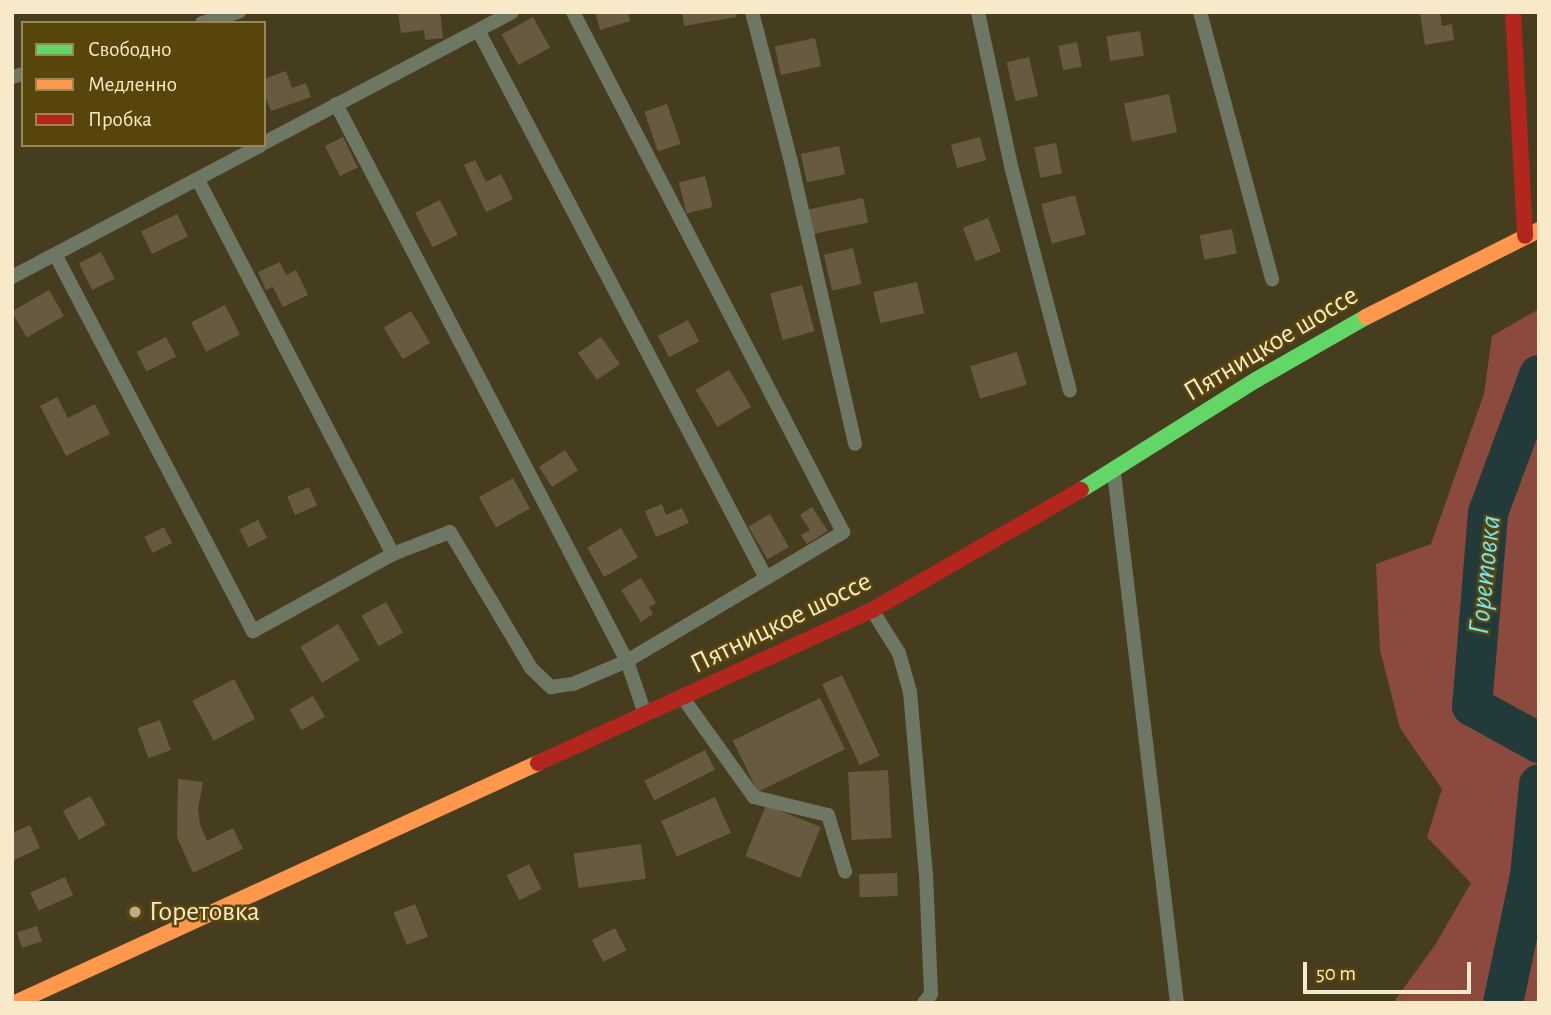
<!DOCTYPE html>
<html>
<head>
<meta charset="utf-8">
<style>
	body { margin:0 }
	#map { position:relative; width:1551px; height:1015px; overflow:hidden; background:#463d1e; font-family:"Alegreya Sans",sans-serif }
	div>[style] { position:absolute }
	[style*='--x'] { left:calc(var(--x)*1px); top:calc(var(--y)*1px); width:calc(var(--w)*1px); rotate:calc(var(--a)*1deg) }
	.green>* { inset:0; background:#8c4a3e }
	.river>* { height:40px; margin:-20px; padding:0 20px; transform-origin:20px; border-radius:20px; background:#233a3a }
	.building>* { inset:0; background:#675a41; transform-origin:0 0 }
	.lane>* { height:14px; margin:-7px; padding:0 7px; transform-origin:7px; border-radius:7px; background:#6e7664 }
	.fast>* { height:16px; margin:-8px; padding:0 8px; transform-origin:8px; border-radius:8px; background:#63d668 }
	.slow>* { height:16px; margin:-8px; padding:0 8px; transform-origin:8px; border-radius:8px; background:#ff974d }
	.jam>* { height:16px; margin:-8px; padding:0 8px; transform-origin:8px; border-radius:8px; background:#b3261e }
	.dots>* { width:19px; height:19px; translate:-50% -50%; box-sizing:border-box; border:4px solid #58450c; border-radius:50% }
	span { translate:-50% -50%; white-space:nowrap; text-align:center; line-height:1.15; -webkit-text-stroke:5px #58450c; paint-order:stroke }
	.street-label { font-size:28px; color:#f8eac8 }
	.poi-label { font-size:28px; color:#f8eac8 }
	.left { translate:0 -50%; text-align:left }
	.water-label { font-size:30px; color:#6ce9fb; font-style:italic }
	.frame { position:absolute; inset:0; border:14px solid #f8eac8; pointer-events:none }
	.legend { position:absolute; left:21px; top:21px; width:245px; height:126px; box-sizing:border-box; background:#58450c; border:2px solid #988757; margin:0; padding:9px 12px; list-style:none; font-size:21px; color:#f8eac8 }
	.legend li { display:flex; align-items:center; gap:14px; height:35px }
	.legend b { width:35px; border:2px solid #988757 }
	.scale { position:absolute; left:1303px; top:962px; width:168px; height:32px; box-sizing:border-box; border:4px solid #f8eac8; border-top:0; padding-left:9px; font-size:21px; line-height:24px; white-space:nowrap; color:#f8eac8; -webkit-text-stroke:5px #58450c; paint-order:stroke }
</style>
</head>
<body>
<div id="map">
	<div class="green">
		<i style="clip-path:polygon(1539px 309px,1539px 1003px,1393px 1003px,1435px 945px,1471px 883px,1427px 837px,1442px 789px,1400px 728px,1380px 650px,1376px 564px,1431px 544px,1484px 394px,1492px 336px)"></i>
	</div>
	<div class="river">
		<i style="--x:1539;--y:375;--w:147;--a:110.3"></i>
		<i style="--x:1488;--y:513;--w:194;--a:94.7"></i>
		<i style="--x:1472;--y:706;--w:77;--a:28.9"></i>
		<i style="--x:1503;--y:1003;--w:130;--a:-78"></i>
		<i style="--x:1530;--y:876;--w:92;--a:-84.4"></i>
	</div>
	<div class="building">
		<i style="clip-path:polygon(398px 12px,440px 12px,443px 38px,425px 40px,424px 30px,401px 33px)"></i>
		<i style="clip-path:polygon(595px 12px,628px 12px,630px 21px,600px 30px)"></i>
		<i style="clip-path:polygon(682px 12px,736px 12px,737px 17px,684px 26px)"></i>
		<i style="clip-path:polygon(1420px 12px,1440px 12px,1442px 26px,1452px 24px,1454px 40px,1425px 45px)"></i>
		<i style="left:533px;top:17px;width:35px;height:36px;rotate:61deg"></i>
		<i style="left:1140px;top:31px;width:25px;height:34px;rotate:81deg"></i>
		<i style="left:815px;top:38px;width:29px;height:41px;rotate:78deg"></i>
		<i style="left:1077px;top:42px;width:25px;height:19px;rotate:79deg"></i>
		<i style="left:1029px;top:57px;width:40px;height:23px;rotate:77deg"></i>
		<i style="clip-path:polygon(286px 71px,292px 88px,306px 83px,311px 97px,271px 111px,264px 93px,264px 79px)"></i>
		<i style="left:1169px;top:94px;width:39px;height:46px;rotate:78deg"></i>
		<i style="left:667px;top:104px;width:42px;height:24px;rotate:71deg"></i>
		<i style="left:343px;top:137px;width:34px;height:20px;rotate:64deg"></i>
		<i style="left:980px;top:137px;width:24px;height:30px;rotate:75deg"></i>
		<i style="left:1056px;top:143px;width:31px;height:22px;rotate:79deg"></i>
		<i style="left:839px;top:146px;width:29px;height:39px;rotate:78deg"></i>
		<i style="clip-path:polygon(475px 160px,486px 182px,501px 174px,513px 199px,486px 212px,464px 165px)"></i>
		<i style="left:705px;top:176px;width:32px;height:27px;rotate:76deg"></i>
		<i style="left:1075px;top:195px;width:41px;height:35px;rotate:75deg"></i>
		<i style="left:863px;top:198px;width:25px;height:57px;rotate:78deg"></i>
		<i style="left:440px;top:200px;width:39px;height:28px;rotate:63deg"></i>
		<i style="left:177px;top:214px;width:25px;height:40px;rotate:64deg"></i>
		<i style="left:988px;top:218px;width:36px;height:27px;rotate:69deg"></i>
		<i style="left:1232px;top:229px;width:25px;height:33px;rotate:79deg"></i>
		<i style="left:853px;top:248px;width:37px;height:30px;rotate:77deg"></i>
		<i style="left:101px;top:252px;width:30px;height:25px;rotate:63deg"></i>
		<i style="clip-path:polygon(280px 262px,286px 275px,296px 270px,308px 295px,283px 307px,273px 287px,266px 290px,258px 272px)"></i>
		<i style="left:917px;top:282px;width:32px;height:45px;rotate:77deg"></i>
		<i style="left:802px;top:285px;width:48px;height:33px;rotate:75deg"></i>
		<i style="left:49px;top:290px;width:30px;height:43px;rotate:60deg"></i>
		<i style="left:225px;top:305px;width:33px;height:38px;rotate:63deg"></i>
		<i style="left:411px;top:311px;width:37px;height:32px;rotate:59deg"></i>
		<i style="left:688px;top:320px;width:24px;height:34px;rotate:62deg"></i>
		<i style="left:166px;top:337px;width:22px;height:33px;rotate:63deg"></i>
		<i style="left:601px;top:337px;width:33px;height:28px;rotate:55deg"></i>
		<i style="left:1017px;top:352px;width:34px;height:49px;rotate:73deg"></i>
		<i style="left:729px;top:370px;width:43px;height:39px;rotate:59deg"></i>
		<i style="clip-path:polygon(57px 397px,68px 418px,95px 404px,110px 434px,66px 456px,40px 406px)"></i>
		<i style="left:565px;top:450px;width:24px;height:31px;rotate:57deg"></i>
		<i style="left:513px;top:478px;width:35px;height:39px;rotate:61deg"></i>
		<i style="left:309px;top:487px;width:20px;height:24px;rotate:66deg"></i>
		<i style="clip-path:polygon(662px 504px,666px 515px,682px 508px,689px 523px,656px 537px,645px 511px)"></i>
		<i style="clip-path:polygon(812px 507px,828px 531px,807px 544px,801px 535px,810px 530px,800px 515px)"></i>
		<i style="left:770px;top:514px;width:38px;height:25px;rotate:60deg"></i>
		<i style="left:258px;top:520px;width:20px;height:21px;rotate:63deg"></i>
		<i style="left:164px;top:527px;width:18px;height:22px;rotate:63deg"></i>
		<i style="left:621px;top:528px;width:34px;height:39px;rotate:60deg"></i>
		<i style="clip-path:polygon(641px 578px,656px 603px,649px 607px,653px 614px,641px 622px,621px 590px)"></i>
		<i style="left:386px;top:602px;width:35px;height:28px;rotate:61deg"></i>
		<i style="left:338px;top:624px;width:42px;height:44px;rotate:59deg"></i>
		<i style="left:842px;top:675px;width:89px;height:22px;rotate:65deg"></i>
		<i style="left:234px;top:679px;width:45px;height:47px;rotate:62deg"></i>
		<i style="left:313px;top:696px;width:24px;height:27px;rotate:60deg"></i>
		<i style="left:820px;top:698px;width:57px;height:97px;rotate:64deg"></i>
		<i style="left:160px;top:720px;width:32px;height:24px;rotate:70deg"></i>
		<i style="left:705px;top:750px;width:22px;height:68px;rotate:63deg"></i>
		<i style="left:888px;top:770px;width:68px;height:40px;rotate:87deg"></i>
		<i style="clip-path:polygon(178px 779px,203px 782px,198px 809px,200px 824px,207px 841px,233px 828px,243px 849px,193px 873px,177px 837px)"></i>
		<i style="left:90px;top:796px;width:33px;height:31px;rotate:61deg"></i>
		<i style="left:715px;top:797px;width:39px;height:59px;rotate:66deg"></i>
		<i style="left:766px;top:805px;width:59px;height:55px;rotate:22deg"></i>
		<i style="clip-path:polygon(30px 825px,40px 848px,12px 861px,12px 833px)"></i>
		<i style="left:641px;top:844px;width:35px;height:68px;rotate:82deg"></i>
		<i style="left:529px;top:864px;width:28px;height:25px;rotate:63deg"></i>
		<i style="left:897px;top:873px;width:23px;height:38px;rotate:88deg"></i>
		<i style="left:65px;top:877px;width:20px;height:38px;rotate:66deg"></i>
		<i style="left:415px;top:904px;width:35px;height:23px;rotate:68deg"></i>
		<i style="left:37px;top:926px;width:16px;height:21px;rotate:72deg"></i>
		<i style="left:615px;top:928px;width:25px;height:26px;rotate:63deg"></i>
	</div>
	<div class="lane">
		<i style="--x:752;--y:12;--w:155;--a:75.4"></i>
		<i style="--x:791;--y:162;--w:289;--a:77.2"></i>
		<i style="--x:978;--y:12;--w:162;--a:77.9"></i>
		<i style="--x:1012;--y:170;--w:228;--a:75.3"></i>
		<i style="--x:1200;--y:12;--w:277;--a:74.9"></i>
		<i style="--x:202;--y:23;--w:39;--a:-17"></i>
		<i style="--x:479;--y:32;--w:617;--a:62.27"></i>
		<i style="--x:12;--y:77;--w:11;--a:-15"></i>
		<i style="--x:336;--y:104;--w:628;--a:62.42"></i>
		<i style="--x:627;--y:661;--w:56;--a:71.2"></i>
		<i style="--x:264;--y:143;--w:280;--a:-27.8"></i>
		<i style="--x:198;--y:180;--w:422;--a:62.5"></i>
		<i style="--x:56;--y:256;--w:424;--a:62.3"></i>
		<i style="--x:253;--y:631;--w:160;--a:-28.8"></i>
		<i style="--x:393;--y:554;--w:61;--a:-21.1"></i>
		<i style="--x:450;--y:532;--w:158;--a:59.2"></i>
		<i style="--x:531;--y:668;--w:28;--a:44"></i>
		<i style="--x:551;--y:687;--w:22;--a:-8"></i>
		<i style="--x:573;--y:684;--w:59;--a:-23.1"></i>
		<i style="--x:627;--y:661;--w:252;--a:-30.8"></i>
		<i style="--x:843;--y:532;--w:586;--a:-117.44"></i>
		<i style="--x:12;--y:277;--w:282;--a:-27.9"></i>
		<i style="--x:1114;--y:473;--w:534;--a:83.22"></i>
		<i style="--x:872;--y:610;--w:51;--a:57.9"></i>
		<i style="--x:899;--y:653;--w:41;--a:74.2"></i>
		<i style="--x:910;--y:692;--w:183;--a:85"></i>
		<i style="--x:926;--y:874;--w:120;--a:87.6"></i>
		<i style="--x:931;--y:994;--w:11;--a:128"></i>
		<i style="--x:683;--y:698;--w:122;--a:54.4"></i>
		<i style="--x:754;--y:797;--w:76;--a:13.7"></i>
		<i style="--x:828;--y:815;--w:59;--a:73.1"></i>
	</div>
	<div class="fast">
		<i style="--x:1081;--y:490;--w:207;--a:-32.2"></i>
		<i style="--x:1256;--y:380;--w:127;--a:-29.8"></i>
	</div>
	<div class="slow">
		<i style="--x:1366;--y:317;--w:194;--a:-26.7"></i>
		<i style="--x:15;--y:1003;--w:575;--a:-24.65"></i>
	</div>
	<div class="jam">
		<i style="--x:1513;--y:12;--w:224;--a:86.9"></i>
		<i style="--x:538;--y:763;--w:367;--a:-24.6"></i>
		<i style="--x:872;--y:610;--w:241;--a:-29.9"></i>
	</div>
	<div class="dots">
		<i style="left:135px;top:912px;background:#baad8c"></i>
	</div>
	<div class="street-label">
		<span style="left:1271px;top:344px;rotate:-31deg">Пятницкое шоссе</span>
		<span style="left:781px;top:623px;rotate:-26deg">Пятницкое шоссе</span>
	</div>
	<div class="poi-label">
		<span class="left" style="left:149px;top:912px">Горетовка</span>
	</div>
	<div class="water-label">
		<span style="left:1485px;top:575px;rotate:-84deg">Горетовка</span>
	</div>
	<div class="frame"></div>
	<ul class="legend">
	<li><b style="height:9px;background:#63d668"></b>Свободно</li>
	<li><b style="height:9px;background:#ff974d"></b>Медленно</li>
	<li><b style="height:9px;background:#b3261e"></b>Пробка</li>
	</ul>
	<div class="scale">50 m</div>
</div>
</body>
</html>
